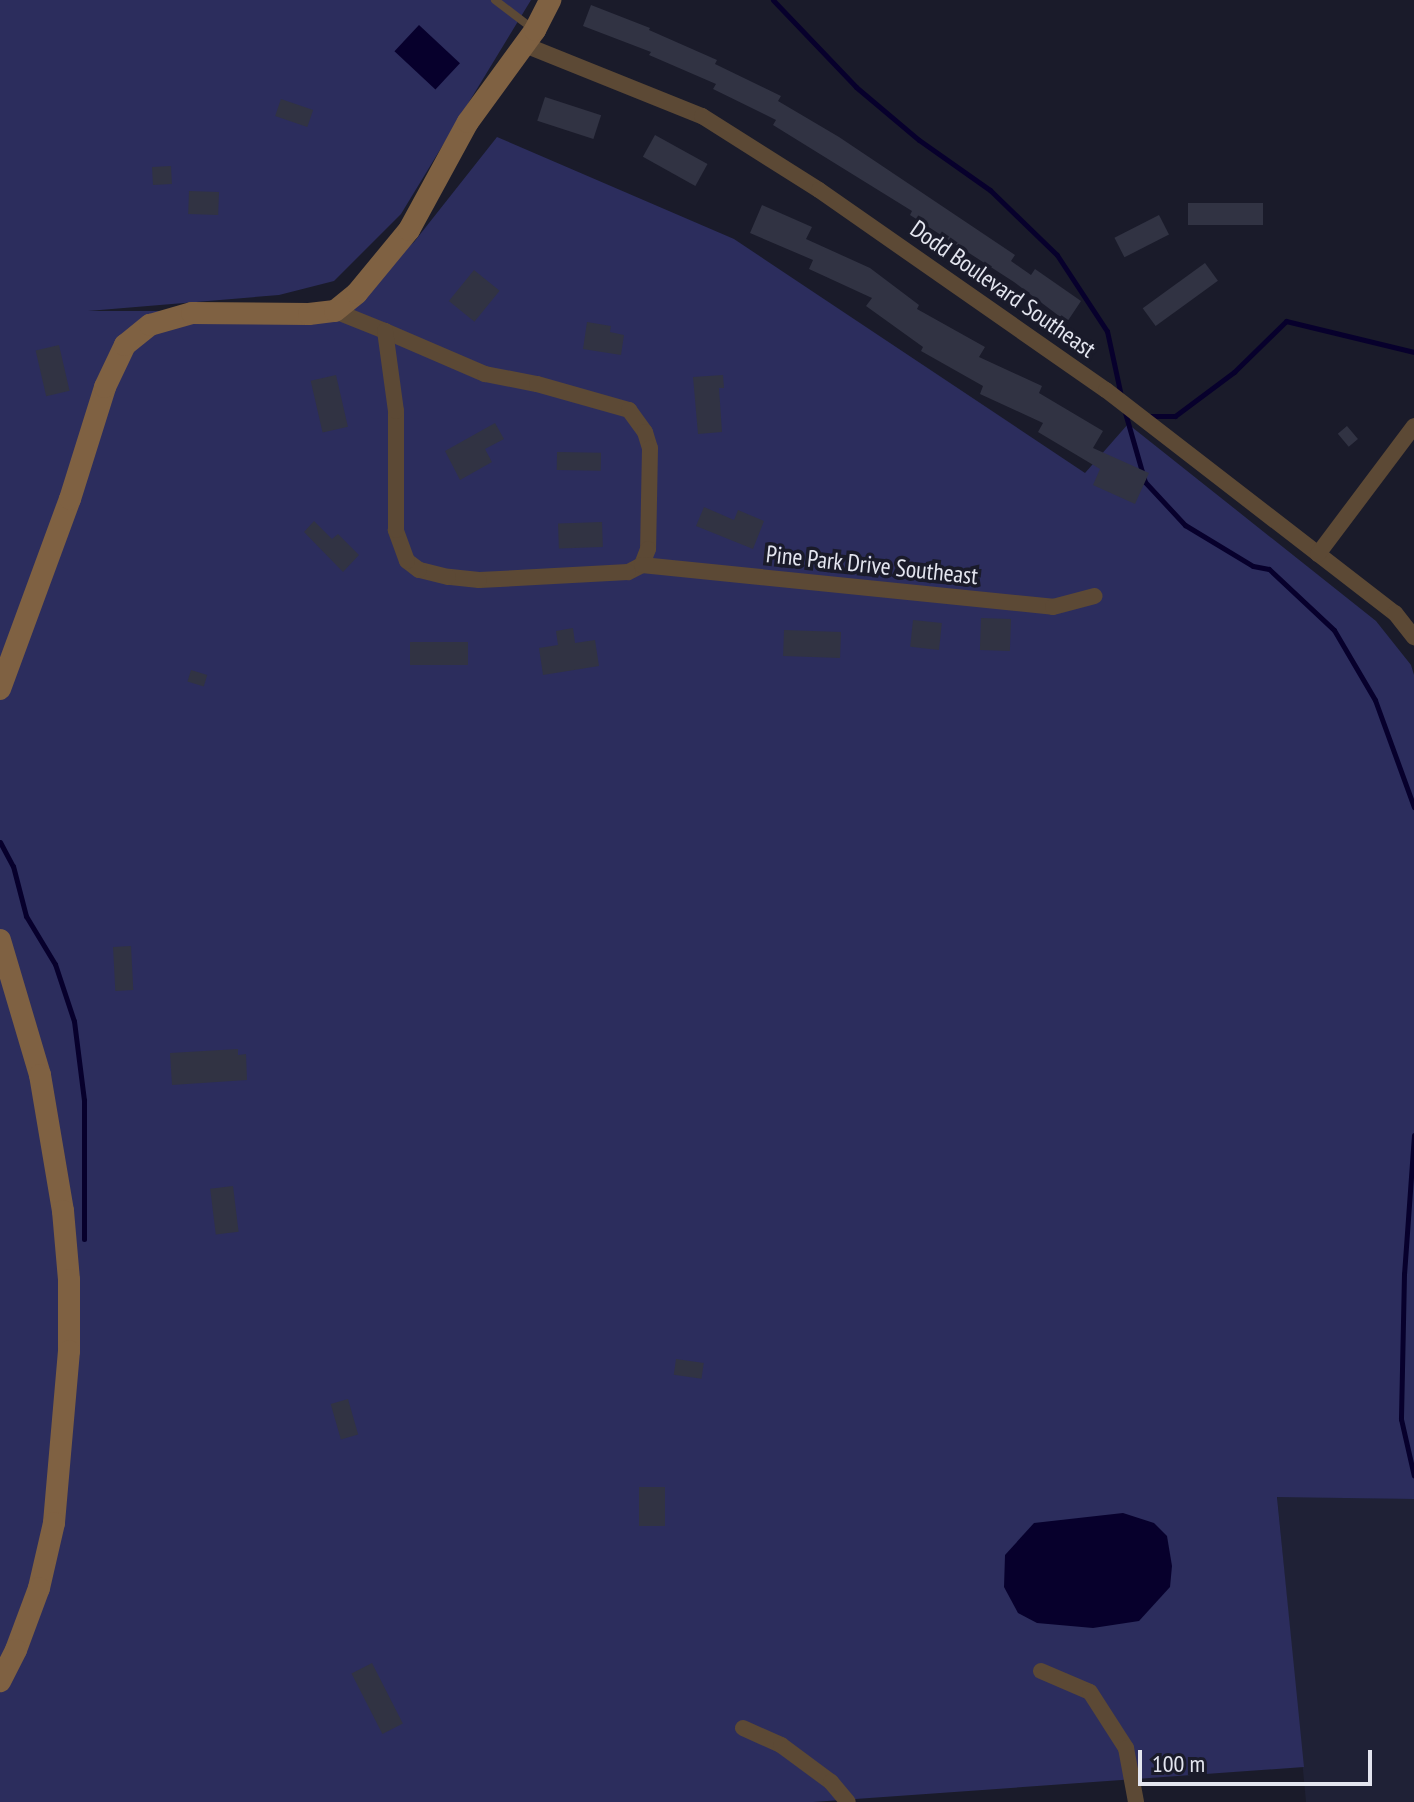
<!DOCTYPE html>
<html>
<head>
<meta charset="utf-8">
<style>
	body { margin:0 }
	#map { position:relative; width:1414px; height:1802px; overflow:hidden; background:#1a1b2a; font-family:"PT Sans Narrow",sans-serif }
	div>[style] { position:absolute }
	[style*='--x'] { left:calc(var(--x)*1px); top:calc(var(--y)*1px); width:calc(var(--w)*1px); rotate:calc(var(--a)*1deg) }
	.built>* { inset:0; background:#1f2136 }
	.green>* { inset:0; background:#2c2d5d }
	.water>* { inset:0; background:#07002c; transform-origin:0 0 }
	.stream>* { height:5px; margin:-2.5px; padding:0 2.5px; transform-origin:2.5px; border-radius:2.5px; background:#07002c }
	.building>* { inset:0; background:#313343; transform-origin:0 0 }
	.lane>* { height:8px; margin:-4px; padding:0 4px; transform-origin:4px; border-radius:4px; background:#5c4935 }
	.street>* { height:16px; margin:-8px; padding:0 8px; transform-origin:8px; border-radius:8px; background:#5c4935 }
	.secondary>* { height:22px; margin:-11px; padding:0 11px; transform-origin:11px; border-radius:11px; background:#7f6142 }
	span { translate:-50% -50%; white-space:nowrap; text-align:center; line-height:1.15; -webkit-text-stroke:7px #1a1b2a; paint-order:stroke }
	.street-label { font-size:24px; color:#e3e5ef }
	.scale { position:absolute; left:1138px; top:1750px; width:234px; height:36px; box-sizing:border-box; border:4px solid #e3e5ef; border-top:0; padding-left:10px; font-size:24px; line-height:28px; white-space:nowrap; color:#e3e5ef; -webkit-text-stroke:6px #1a1b2a; paint-order:stroke }
</style>
</head>
<body>
<div id="map">
	<div class="built">
		<i style="clip-path:polygon(1277px 1496px,1414px 1499px,1414px 1802px,1306px 1802px)"></i>
	</div>
	<div class="green">
		<i style="clip-path:polygon(0 0,531px 0,401px 214px,334px 281px,279px 295px,88px 311px,335px 311px,414px 242px,497px 137px,734px 239px,1085px 473px,1128px 424px,1376px 621px,1411px 665px,1414px 675px,1414px 1499px,1277px 1497px,1304px 1767px,813px 1802px,0 1802px)"></i>
	</div>
	<div class="water">
		<i style="left:419px;top:25px;width:56px;height:36px;rotate:43deg"></i>
		<i style="clip-path:polygon(1123px 1513px,1154px 1523px,1167px 1536px,1172px 1566px,1170px 1587px,1139px 1621px,1093px 1628px,1037px 1623px,1018px 1613px,1004px 1587px,1005px 1555px,1034px 1523px)"></i>
	</div>
	<div class="stream">
		<i style="--x:773;--y:0;--w:120;--a:46.3"></i>
		<i style="--x:856;--y:87;--w:82;--a:40.1"></i>
		<i style="--x:919;--y:140;--w:87;--a:35.2"></i>
		<i style="--x:990;--y:190;--w:93;--a:44.1"></i>
		<i style="--x:1057;--y:255;--w:91;--a:56.7"></i>
		<i style="--x:1107;--y:331;--w:66;--a:77.8"></i>
		<i style="--x:1124;--y:409;--w:76;--a:74"></i>
		<i style="--x:1145;--y:482;--w:59;--a:47.1"></i>
		<i style="--x:1185;--y:525;--w:79;--a:31.1"></i>
		<i style="--x:1253;--y:566;--w:16;--a:11"></i>
		<i style="--x:1269;--y:569;--w:89;--a:43.2"></i>
		<i style="--x:1334;--y:630;--w:81;--a:59.6"></i>
		<i style="--x:1375;--y:700;--w:114;--a:70"></i>
		<i style="--x:1146;--y:416;--w:29;--a:0"></i>
		<i style="--x:1175;--y:416;--w:74;--a:-36.7"></i>
		<i style="--x:1234;--y:372;--w:73;--a:-44.4"></i>
		<i style="--x:1286;--y:321;--w:132;--a:13.6"></i>
		<i style="--x:0;--y:842;--w:27;--a:62"></i>
		<i style="--x:13;--y:866;--w:52;--a:75.4"></i>
		<i style="--x:26;--y:916;--w:56;--a:58.9"></i>
		<i style="--x:55;--y:964;--w:60;--a:71.6"></i>
		<i style="--x:74;--y:1021;--w:80;--a:82.8"></i>
		<i style="--x:84;--y:1100;--w:139;--a:90"></i>
		<i style="--x:1414;--y:1135;--w:139;--a:94.1"></i>
		<i style="--x:1404;--y:1274;--w:145;--a:91.2"></i>
		<i style="--x:1401;--y:1419;--w:58;--a:77.2"></i>
	</div>
	<div class="building">
		<i style="clip-path:polygon(591px 5px,650px 28px,649px 30px,717px 60px,715px 64px,781px 96px,778px 101px,839px 137px,1015px 255px,1011px 261px,1031px 275px,1035px 269px,1081px 301px,1067px 322px,1014px 282px,910px 215px,912px 211px,773px 125px,776px 120px,713px 89px,716px 84px,649px 55px,651px 52px,583px 26px)"></i>
		<i style="left:545px;top:97px;width:59px;height:25px;rotate:18deg"></i>
		<i style="left:281px;top:99px;width:34px;height:18px;rotate:19deg"></i>
		<i style="left:655px;top:135px;width:60px;height:25px;rotate:29deg"></i>
		<i style="left:171px;top:166px;width:18px;height:19px;rotate:87deg"></i>
		<i style="left:189px;top:191px;width:30px;height:23px;rotate:2deg"></i>
		<i style="left:1188px;top:203px;width:75px;height:22px"></i>
		<i style="clip-path:polygon(762px 205px,812px 227px,806px 239px,870px 268px,919px 305px,917px 309px,985px 347px,979px 357px,1042px 386px,1039px 393px,1103px 431px,1093px 448px,1149px 473px,1135px 504px,1093px 485px,1100px 469px,1038px 432px,1043px 423px,980px 394px,983px 386px,921px 351px,923px 347px,866px 306px,872px 298px,809px 269px,813px 260px,750px 233px)"></i>
		<i style="left:1159px;top:215px;width:22px;height:50px;rotate:63deg"></i>
		<i style="left:1205px;top:263px;width:22px;height:77px;rotate:54deg"></i>
		<i style="left:474px;top:270px;width:33px;height:40px;rotate:39deg"></i>
		<i style="clip-path:polygon(587px 322px,611px 326px,610px 332px,624px 335px,621px 355px,583px 349px)"></i>
		<i style="left:59px;top:345px;width:47px;height:24px;rotate:77deg"></i>
		<i style="left:336px;top:375px;width:53px;height:26px;rotate:77deg"></i>
		<i style="clip-path:polygon(723px 375px,724px 388px,719px 388px,722px 432px,698px 434px,693px 377px)"></i>
		<i style="clip-path:polygon(495px 423px,504px 439px,485px 449px,492px 462px,460px 480px,445px 451px)"></i>
		<i style="left:1347px;top:426px;width:17px;height:12px;rotate:50deg"></i>
		<i style="left:557px;top:452px;width:44px;height:18px;rotate:1deg"></i>
		<i style="clip-path:polygon(704px 507px,734px 520px,738px 510px,764px 521px,753px 549px,696px 526px)"></i>
		<i style="clip-path:polygon(314px 521px,332px 539px,338px 534px,359px 555px,343px 572px,304px 532px)"></i>
		<i style="left:602px;top:522px;width:25px;height:44px;rotate:88deg"></i>
		<i style="left:981px;top:618px;width:30px;height:32px;rotate:2deg"></i>
		<i style="left:913px;top:620px;width:29px;height:27px;rotate:6deg"></i>
		<i style="clip-path:polygon(573px 628px,575px 643px,595px 640px,599px 666px,543px 675px,539px 648px,558px 645px,556px 631px)"></i>
		<i style="left:784px;top:630px;width:57px;height:26px;rotate:2deg"></i>
		<i style="left:410px;top:642px;width:58px;height:23px"></i>
		<i style="left:191px;top:670px;width:17px;height:12px;rotate:17deg"></i>
		<i style="left:131px;top:946px;width:44px;height:18px;rotate:87deg"></i>
		<i style="clip-path:polygon(238px 1049px,238px 1055px,246px 1054px,247px 1080px,172px 1085px,170px 1053px)"></i>
		<i style="left:233px;top:1186px;width:46px;height:23px;rotate:83deg"></i>
		<i style="left:676px;top:1359px;width:28px;height:16px;rotate:8deg"></i>
		<i style="left:348px;top:1399px;width:37px;height:18px;rotate:74deg"></i>
		<i style="left:639px;top:1487px;width:26px;height:39px"></i>
		<i style="left:372px;top:1663px;width:68px;height:23px;rotate:63deg"></i>
	</div>
	<div class="lane">
		<i style="--x:495;--y:0;--w:48;--a:37.3"></i>
	</div>
	<div class="street">
		<i style="--x:525;--y:45;--w:191;--a:21.9"></i>
		<i style="--x:702;--y:116;--w:138;--a:32.3"></i>
		<i style="--x:819;--y:190;--w:350;--a:34.9"></i>
		<i style="--x:1106;--y:390;--w:365;--a:37.7"></i>
		<i style="--x:1395;--y:613;--w:31;--a:52"></i>
		<i style="--x:335;--y:311;--w:54;--a:21.8"></i>
		<i style="--x:385;--y:331;--w:109;--a:23.3"></i>
		<i style="--x:485;--y:374;--w:53;--a:10.9"></i>
		<i style="--x:537;--y:384;--w:96;--a:15.8"></i>
		<i style="--x:629;--y:410;--w:27;--a:54"></i>
		<i style="--x:645;--y:432;--w:17;--a:73"></i>
		<i style="--x:650;--y:448;--w:101;--a:91.1"></i>
		<i style="--x:648;--y:549;--w:17;--a:111"></i>
		<i style="--x:642;--y:565;--w:16;--a:153"></i>
		<i style="--x:628;--y:572;--w:149;--a:176.9"></i>
		<i style="--x:479;--y:580;--w:31;--a:-174"></i>
		<i style="--x:448;--y:577;--w:30;--a:-166"></i>
		<i style="--x:419;--y:570;--w:15;--a:-143"></i>
		<i style="--x:407;--y:561;--w:33;--a:-110"></i>
		<i style="--x:396;--y:530;--w:119;--a:-90"></i>
		<i style="--x:396;--y:411;--w:81;--a:-97.8"></i>
		<i style="--x:1318;--y:554;--w:160;--a:-53.1"></i>
		<i style="--x:642;--y:565;--w:413;--a:5.8"></i>
		<i style="--x:1053;--y:607;--w:43;--a:-14.7"></i>
		<i style="--x:1041;--y:1671;--w:53;--a:23.2"></i>
		<i style="--x:1090;--y:1692;--w:67;--a:57.3"></i>
		<i style="--x:1126;--y:1748;--w:55;--a:79.5"></i>
		<i style="--x:743;--y:1728;--w:42;--a:24.1"></i>
		<i style="--x:781;--y:1745;--w:62;--a:36.5"></i>
		<i style="--x:831;--y:1782;--w:26;--a:50"></i>
	</div>
	<div class="secondary">
		<i style="--x:0;--y:689;--w:202;--a:-69.8"></i>
		<i style="--x:70;--y:499;--w:117;--a:-72.6"></i>
		<i style="--x:105;--y:387;--w:47;--a:-64.5"></i>
		<i style="--x:125;--y:345;--w:32;--a:-39"></i>
		<i style="--x:150;--y:325;--w:44;--a:-15.9"></i>
		<i style="--x:192;--y:313;--w:117;--a:0.5"></i>
		<i style="--x:309;--y:314;--w:26;--a:-7"></i>
		<i style="--x:335;--y:311;--w:28;--a:-39"></i>
		<i style="--x:357;--y:293;--w:82;--a:-50.5"></i>
		<i style="--x:409;--y:230;--w:123;--a:-61.4"></i>
		<i style="--x:468;--y:122;--w:114;--a:-53.9"></i>
		<i style="--x:535;--y:30;--w:34;--a:-63"></i>
		<i style="--x:0;--y:940;--w:141;--a:73.5"></i>
		<i style="--x:40;--y:1075;--w:138;--a:80.4"></i>
		<i style="--x:63;--y:1211;--w:69;--a:85"></i>
		<i style="--x:69;--y:1280;--w:71;--a:90"></i>
		<i style="--x:69;--y:1351;--w:173;--a:95"></i>
		<i style="--x:54;--y:1523;--w:67;--a:103"></i>
		<i style="--x:39;--y:1588;--w:66;--a:110.4"></i>
		<i style="--x:16;--y:1650;--w:35;--a:117"></i>
	</div>
	<div class="street-label">
		<span style="left:1003px;top:289px;rotate:35deg">Dodd Boulevard Southeast</span>
		<span style="left:872px;top:565px;rotate:6deg">Pine Park Drive Southeast</span>
	</div>
	<div class="scale">100 m</div>
</div>
</body>
</html>
